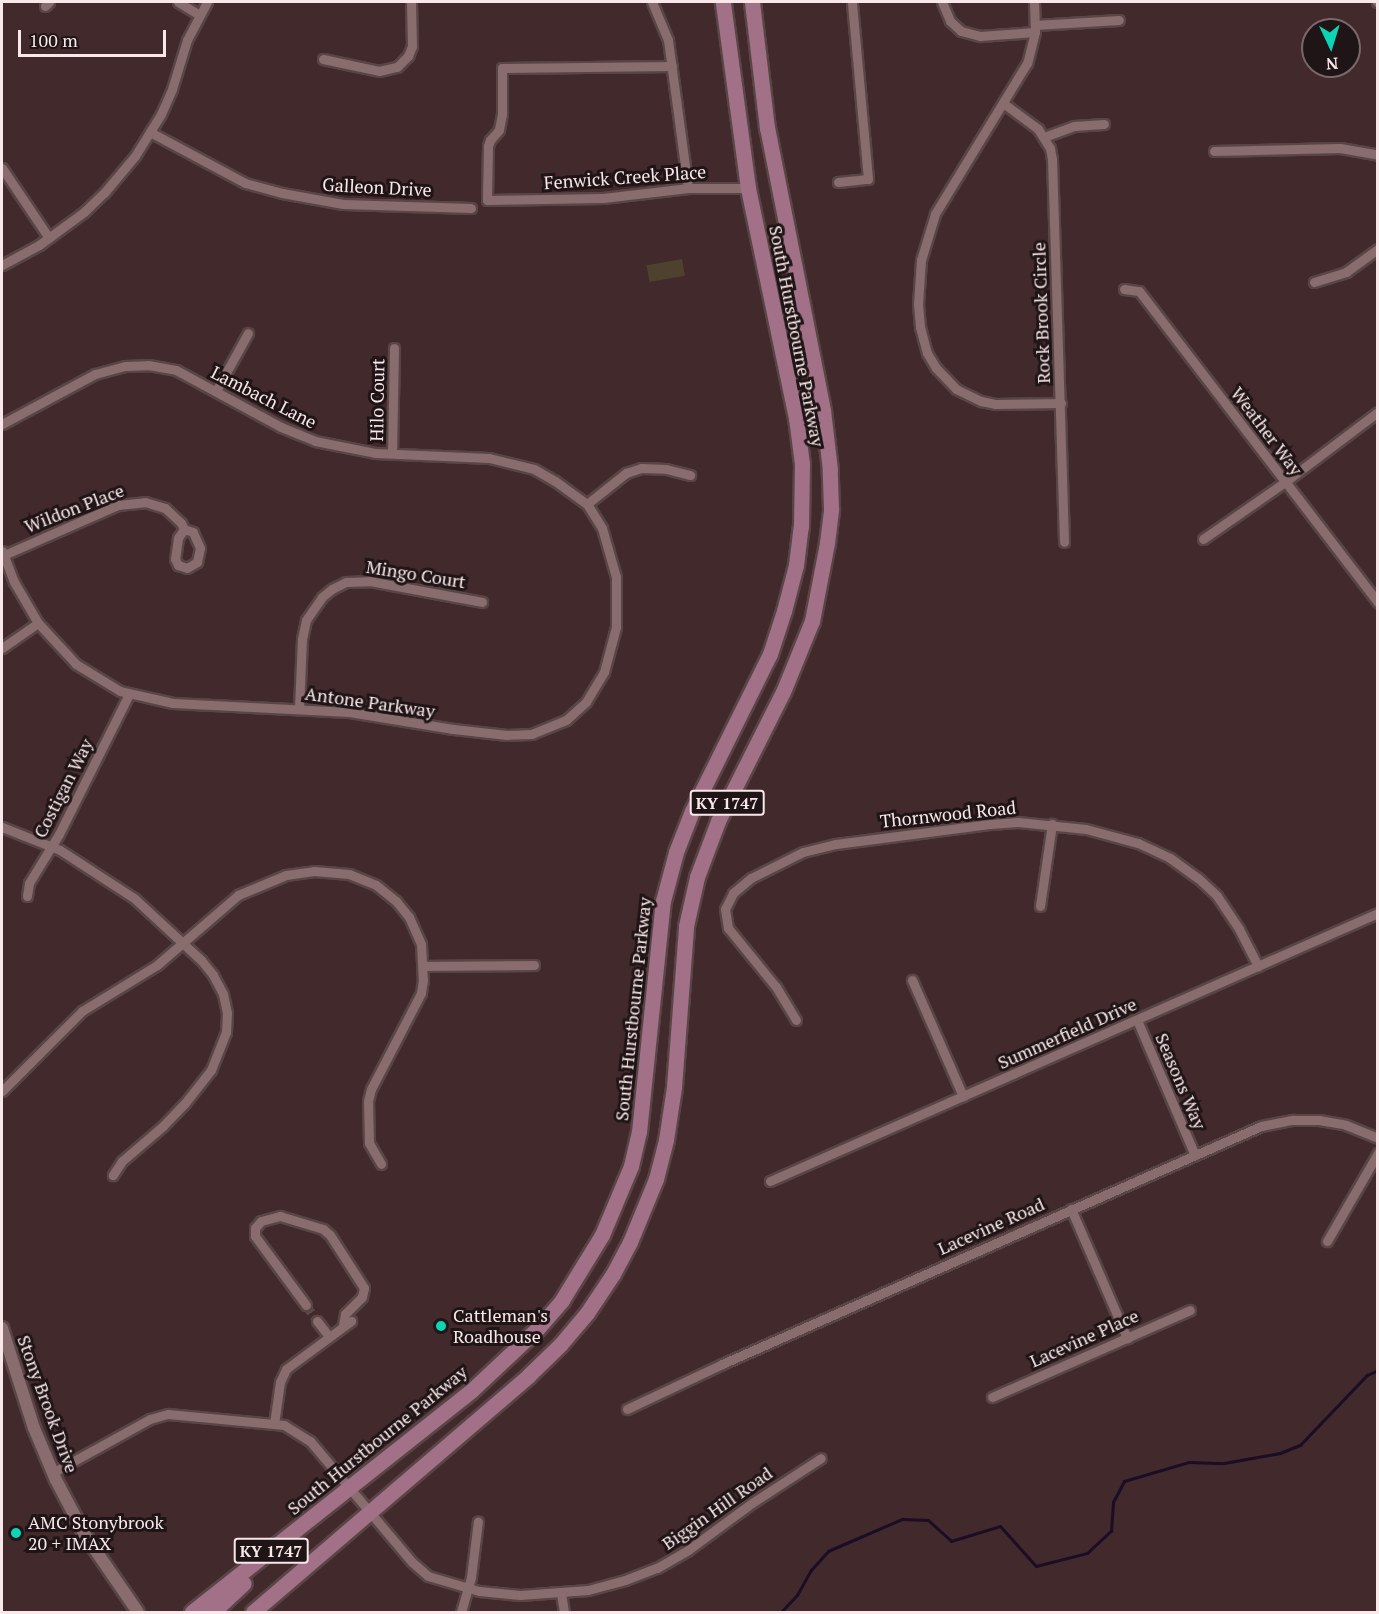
<!DOCTYPE html>
<html>
<head>
<meta charset="utf-8">
<style>
	body { margin:0 }
	#map { position:relative; width:1379px; height:1614px; overflow:hidden; background:#42292b; font-family:"PT Serif",serif }
	div>[style] { position:absolute }
	[style*='--x'] { left:calc(var(--x)*1px); top:calc(var(--y)*1px); width:calc(var(--w)*1px); rotate:calc(var(--a)*1deg) }
	.green>* { inset:0; background:#4e412d; transform-origin:0 0 }
	.stream>* { height:3px; margin:-1.5px; padding:0 1.5px; transform-origin:1.5px; border-radius:1.5px; background:#1b0d25 }
	.minor-tunnel>* { height:9px; margin-top:-4.5px; transform-origin:0; background:repeating-linear-gradient(90deg,#5d4648 0 9px,transparent 0 13.5px) }
	.roads { filter:drop-shadow(2px 0 #594546) drop-shadow(-2px 0 #594546) drop-shadow(0 2px #594546) drop-shadow(0 -2px #594546) }
	.minor>* { height:9px; margin:-4.5px; padding:0 4.5px; transform-origin:4.5px; border-radius:4.5px; background:#896c6d }
	.tertiary>* { height:12px; margin:-6px; padding:0 6px; transform-origin:6px; border-radius:6px; background:#896c6d }
	.primary>* { height:15px; margin:-7.5px; padding:0 7.5px; transform-origin:7.5px; border-radius:7.5px; background:#a27188 }
	.dots>* { width:16px; height:16px; translate:-50% -50%; box-sizing:border-box; border:3px solid #201516; border-radius:50% }
	span { translate:-50% -50%; white-space:nowrap; text-align:center; line-height:1.15; -webkit-text-stroke:6px #201516; paint-order:stroke }
	.shield-label span { padding:2px 4px; background:#201516; border:2px solid; border-radius:4px; -webkit-text-stroke-width:0 }
	.shield-label { font-size:16px; color:#f9e8e9; font-weight:700 }
	.street-label { font-size:18px; color:#f9e8e9 }
	.poi-label { font-size:18px; color:#f9e8e9 }
	.left { translate:0 -50%; text-align:left }
	.frame { position:absolute; inset:0; border:3px solid #f9e8e9; pointer-events:none }
	.north { position:absolute; left:1301px; top:18px; width:60px; height:60px; box-sizing:border-box; background:#201516; border:2px solid #77696a; border-radius:50%; rotate:176deg; font-size:16px; font-weight:700; line-height:24px; text-align:center; color:#f9e8e9 }
	.north::after { content:''; display:block; margin:auto; width:21px; height:27px; background:#0cd5b5; clip-path:polygon(50% 0,100% 100%,50% 72%,0 100%) }
	.scale { position:absolute; left:18px; top:30px; width:148px; height:27px; box-sizing:border-box; border:3px solid #f9e8e9; border-top:0; padding-left:8px; font-size:18px; line-height:21px; white-space:nowrap; color:#f9e8e9; -webkit-text-stroke:4px #201516; paint-order:stroke }
</style>
</head>
<body>
<div id="map">
	<div class="green">
		<i style="left:682px;top:259px;width:17px;height:36px;rotate:80deg"></i>
	</div>
	<div class="stream">
		<i style="--x:781;--y:1612;--w:23;--a:-47"></i>
		<i style="--x:797;--y:1595;--w:29;--a:-61"></i>
		<i style="--x:811;--y:1570;--w:25;--a:-48"></i>
		<i style="--x:828;--y:1551;--w:81;--a:-23.4"></i>
		<i style="--x:902;--y:1519;--w:26;--a:2"></i>
		<i style="--x:928;--y:1520;--w:31;--a:42"></i>
		<i style="--x:951;--y:1541;--w:51;--a:-17"></i>
		<i style="--x:1000;--y:1526;--w:54;--a:48"></i>
		<i style="--x:1036;--y:1566;--w:53;--a:-14.3"></i>
		<i style="--x:1087;--y:1553;--w:33;--a:-43"></i>
		<i style="--x:1111;--y:1531;--w:29;--a:-86"></i>
		<i style="--x:1113;--y:1502;--w:24;--a:-62"></i>
		<i style="--x:1124;--y:1481;--w:68;--a:-16.3"></i>
		<i style="--x:1189;--y:1462;--w:35;--a:2"></i>
		<i style="--x:1224;--y:1463;--w:57;--a:-10.1"></i>
		<i style="--x:1280;--y:1453;--w:22;--a:-22"></i>
		<i style="--x:1300;--y:1445;--w:97;--a:-46.3"></i>
		<i style="--x:1367;--y:1375;--w:12;--a:-24"></i>
	</div>
	<div class="minor-tunnel">
		<i style="--x:306;--y:1305;--w:19;--a:55"></i>
	</div>
	<div class="roads">
		<div class="minor">
			<i style="--x:178;--y:2;--w:23;--a:31"></i>
			<i style="--x:652;--y:2;--w:41;--a:67.2"></i>
			<i style="--x:668;--y:40;--w:149;--a:82.3"></i>
			<i style="--x:942;--y:2;--w:21;--a:67"></i>
			<i style="--x:950;--y:21;--w:15;--a:42"></i>
			<i style="--x:961;--y:31;--w:20;--a:15"></i>
			<i style="--x:980;--y:36;--w:55;--a:-4.2"></i>
			<i style="--x:1034;--y:2;--w:30;--a:88"></i>
			<i style="--x:1035;--y:32;--w:32;--a:104"></i>
			<i style="--x:1027;--y:63;--w:177;--a:121.4"></i>
			<i style="--x:935;--y:214;--w:48;--a:106.9"></i>
			<i style="--x:921;--y:260;--w:44;--a:93.9"></i>
			<i style="--x:918;--y:304;--w:23;--a:85"></i>
			<i style="--x:920;--y:327;--w:27;--a:75"></i>
			<i style="--x:927;--y:353;--w:17;--a:59"></i>
			<i style="--x:936;--y:368;--w:29;--a:46"></i>
			<i style="--x:956;--y:389;--w:28;--a:26"></i>
			<i style="--x:981;--y:401;--w:14;--a:12"></i>
			<i style="--x:995;--y:404;--w:66;--a:-0.9"></i>
			<i style="--x:1377;--y:2;--w:1;--a:0"></i>
			<i style="--x:45;--y:6;--w:6;--a:-45"></i>
			<i style="--x:1035;--y:25;--w:84;--a:-3.4"></i>
			<i style="--x:323;--y:59;--w:57;--a:12.1"></i>
			<i style="--x:379;--y:71;--w:18;--a:-13"></i>
			<i style="--x:397;--y:67;--w:16;--a:-45"></i>
			<i style="--x:408;--y:56;--w:11;--a:-68"></i>
			<i style="--x:412;--y:46;--w:44;--a:-91.3"></i>
			<i style="--x:672;--y:66;--w:170;--a:179.3"></i>
			<i style="--x:502;--y:68;--w:46;--a:90"></i>
			<i style="--x:502;--y:114;--w:16;--a:101"></i>
			<i style="--x:499;--y:130;--w:13;--a:132"></i>
			<i style="--x:490;--y:140;--w:6;--a:108"></i>
			<i style="--x:488;--y:146;--w:54;--a:91.1"></i>
			<i style="--x:487;--y:200;--w:116;--a:-1"></i>
			<i style="--x:603;--y:198;--w:86;--a:-6.7"></i>
			<i style="--x:688;--y:188;--w:60;--a:0"></i>
			<i style="--x:1003;--y:103;--w:44;--a:36.6"></i>
			<i style="--x:1038;--y:129;--w:22;--a:58"></i>
			<i style="--x:1050;--y:148;--w:11;--a:80"></i>
			<i style="--x:1052;--y:159;--w:383;--a:88.2"></i>
			<i style="--x:150;--y:132;--w:108;--a:28.2"></i>
			<i style="--x:245;--y:183;--w:38;--a:15"></i>
			<i style="--x:282;--y:193;--w:62;--a:10.2"></i>
			<i style="--x:343;--y:204;--w:128;--a:1.8"></i>
			<i style="--x:1044;--y:137;--w:32;--a:-20"></i>
			<i style="--x:1074;--y:126;--w:30;--a:-4"></i>
			<i style="--x:1214;--y:151;--w:126;--a:-1.4"></i>
			<i style="--x:1340;--y:148;--w:39;--a:10"></i>
			<i style="--x:2;--y:168;--w:84;--a:56.1"></i>
			<i style="--x:838;--y:182;--w:30;--a:-6"></i>
			<i style="--x:868;--y:179;--w:178;--a:-95.2"></i>
			<i style="--x:2;--y:265;--w:42;--a:-28.4"></i>
			<i style="--x:39;--y:245;--w:56;--a:-36.3"></i>
			<i style="--x:84;--y:212;--w:28;--a:-44"></i>
			<i style="--x:104;--y:193;--w:48;--a:-50"></i>
			<i style="--x:135;--y:156;--w:49;--a:-58.2"></i>
			<i style="--x:161;--y:114;--w:27;--a:-66"></i>
			<i style="--x:172;--y:89;--w:51;--a:-73"></i>
			<i style="--x:187;--y:40;--w:43;--a:-62.2"></i>
			<i style="--x:1314;--y:282;--w:34;--a:-17"></i>
			<i style="--x:1346;--y:272;--w:39;--a:-36"></i>
			<i style="--x:1124;--y:289;--w:15;--a:8"></i>
			<i style="--x:1139;--y:291;--w:393;--a:52.5"></i>
			<i style="--x:216;--y:391;--w:66;--a:-61.1"></i>
			<i style="--x:2;--y:424;--w:106;--a:-28.3"></i>
			<i style="--x:95;--y:374;--w:31;--a:-15"></i>
			<i style="--x:125;--y:366;--w:23;--a:-2"></i>
			<i style="--x:148;--y:365;--w:28;--a:10"></i>
			<i style="--x:176;--y:370;--w:119;--a:28.5"></i>
			<i style="--x:281;--y:427;--w:37;--a:22"></i>
			<i style="--x:315;--y:441;--w:61;--a:11.3"></i>
			<i style="--x:375;--y:453;--w:114;--a:2.5"></i>
			<i style="--x:489;--y:458;--w:46;--a:13.7"></i>
			<i style="--x:534;--y:469;--w:24;--a:30"></i>
			<i style="--x:555;--y:481;--w:39;--a:36"></i>
			<i style="--x:587;--y:504;--w:28;--a:58"></i>
			<i style="--x:602;--y:528;--w:51;--a:74.1"></i>
			<i style="--x:616;--y:577;--w:50;--a:90"></i>
			<i style="--x:616;--y:627;--w:47;--a:104.9"></i>
			<i style="--x:604;--y:672;--w:35;--a:121"></i>
			<i style="--x:586;--y:702;--w:27;--a:138"></i>
			<i style="--x:566;--y:720;--w:37;--a:158"></i>
			<i style="--x:532;--y:734;--w:25;--a:178"></i>
			<i style="--x:507;--y:735;--w:54;--a:-173.7"></i>
			<i style="--x:453;--y:729;--w:105;--a:-170.7"></i>
			<i style="--x:349;--y:712;--w:176;--a:-177.1"></i>
			<i style="--x:173;--y:703;--w:54;--a:-167.2"></i>
			<i style="--x:120;--y:691;--w:52;--a:-148.5"></i>
			<i style="--x:76;--y:664;--w:56;--a:-132.8"></i>
			<i style="--x:38;--y:623;--w:48;--a:-120.3"></i>
			<i style="--x:14;--y:582;--w:33;--a:-111"></i>
			<i style="--x:392;--y:453;--w:105;--a:-88.9"></i>
			<i style="--x:587;--y:504;--w:50;--a:-38.5"></i>
			<i style="--x:626;--y:473;--w:16;--a:-18"></i>
			<i style="--x:641;--y:468;--w:25;--a:2"></i>
			<i style="--x:666;--y:469;--w:25;--a:14"></i>
			<i style="--x:1203;--y:539;--w:100;--a:-34.8"></i>
			<i style="--x:1285;--y:482;--w:116;--a:-37"></i>
			<i style="--x:4;--y:555;--w:124;--a:-23.7"></i>
			<i style="--x:118;--y:505;--w:27;--a:-6"></i>
			<i style="--x:145;--y:502;--w:21;--a:17"></i>
			<i style="--x:165;--y:508;--w:22;--a:43"></i>
			<i style="--x:181;--y:523;--w:7;--a:63"></i>
			<i style="--x:184;--y:529;--w:11;--a:124"></i>
			<i style="--x:178;--y:538;--w:21;--a:98"></i>
			<i style="--x:175;--y:559;--w:7;--a:63"></i>
			<i style="--x:178;--y:565;--w:9;--a:18"></i>
			<i style="--x:187;--y:568;--w:12;--a:-31"></i>
			<i style="--x:197;--y:562;--w:14;--a:-78"></i>
			<i style="--x:200;--y:548;--w:17;--a:-114"></i>
			<i style="--x:193;--y:532;--w:9;--a:-162"></i>
			<i style="--x:2;--y:648;--w:44;--a:-34.8"></i>
			<i style="--x:299;--y:708;--w:69;--a:-87.5"></i>
			<i style="--x:302;--y:639;--w:19;--a:-78"></i>
			<i style="--x:306;--y:620;--w:28;--a:-55"></i>
			<i style="--x:322;--y:597;--w:13;--a:-39"></i>
			<i style="--x:332;--y:589;--w:16;--a:-27"></i>
			<i style="--x:346;--y:582;--w:23;--a:-2"></i>
			<i style="--x:369;--y:581;--w:115;--a:10.5"></i>
			<i style="--x:2;--y:827;--w:62;--a:21.6"></i>
			<i style="--x:60;--y:850;--w:88;--a:33"></i>
			<i style="--x:134;--y:898;--w:91;--a:42.8"></i>
			<i style="--x:201;--y:960;--w:19;--a:51"></i>
			<i style="--x:213;--y:975;--w:21;--a:62"></i>
			<i style="--x:223;--y:994;--w:19;--a:78"></i>
			<i style="--x:227;--y:1013;--w:19;--a:93"></i>
			<i style="--x:226;--y:1032;--w:41;--a:111.5"></i>
			<i style="--x:211;--y:1070;--w:42;--a:128.2"></i>
			<i style="--x:185;--y:1103;--w:32;--a:134"></i>
			<i style="--x:163;--y:1126;--w:54;--a:139.5"></i>
			<i style="--x:122;--y:1161;--w:17;--a:123"></i>
			<i style="--x:27;--y:896;--w:13;--a:-81"></i>
			<i style="--x:29;--y:883;--w:57;--a:-58.5"></i>
			<i style="--x:59;--y:834;--w:157;--a:-63.4"></i>
			<i style="--x:1040;--y:906;--w:83;--a:-81.7"></i>
			<i style="--x:423;--y:966;--w:111;--a:-0.5"></i>
			<i style="--x:912;--y:980;--w:127;--a:66.3"></i>
			<i style="--x:796;--y:1020;--w:39;--a:-121"></i>
			<i style="--x:776;--y:987;--w:76;--a:-129.1"></i>
			<i style="--x:728;--y:928;--w:19;--a:-99"></i>
			<i style="--x:725;--y:909;--w:18;--a:-63"></i>
			<i style="--x:733;--y:893;--w:23;--a:-40"></i>
			<i style="--x:751;--y:878;--w:58;--a:-26.6"></i>
			<i style="--x:803;--y:852;--w:34;--a:-14"></i>
			<i style="--x:836;--y:844;--w:155;--a:-7.4"></i>
			<i style="--x:990;--y:824;--w:28;--a:-4"></i>
			<i style="--x:1018;--y:822;--w:68;--a:5.9"></i>
			<i style="--x:1086;--y:829;--w:54;--a:15.1"></i>
			<i style="--x:1138;--y:843;--w:35;--a:25"></i>
			<i style="--x:1170;--y:858;--w:34;--a:36"></i>
			<i style="--x:1198;--y:878;--w:26;--a:43"></i>
			<i style="--x:1217;--y:896;--w:40;--a:56"></i>
			<i style="--x:1239;--y:929;--w:42;--a:62.8"></i>
			<i style="--x:1137;--y:1020;--w:147;--a:66.8"></i>
			<i style="--x:2;--y:1091;--w:113;--a:-45"></i>
			<i style="--x:82;--y:1011;--w:88;--a:-31.5"></i>
			<i style="--x:157;--y:965;--w:107;--a:-40.8"></i>
			<i style="--x:238;--y:895;--w:52;--a:-22.6"></i>
			<i style="--x:286;--y:875;--w:28;--a:-8"></i>
			<i style="--x:314;--y:871;--w:35;--a:5"></i>
			<i style="--x:349;--y:874;--w:29;--a:22"></i>
			<i style="--x:376;--y:885;--w:26;--a:39"></i>
			<i style="--x:396;--y:901;--w:21;--a:51"></i>
			<i style="--x:409;--y:917;--w:30;--a:66"></i>
			<i style="--x:421;--y:944;--w:36;--a:87"></i>
			<i style="--x:423;--y:980;--w:13;--a:99"></i>
			<i style="--x:421;--y:993;--w:108;--a:117.5"></i>
			<i style="--x:371;--y:1089;--w:12;--a:104"></i>
			<i style="--x:368;--y:1101;--w:42;--a:88.6"></i>
			<i style="--x:369;--y:1143;--w:24;--a:60"></i>
			<i style="--x:770;--y:1181;--w:664;--a:-23.79"></i>
			<i style="--x:1071;--y:1209;--w:141;--a:66.5"></i>
			<i style="--x:1327;--y:1241;--w:102;--a:-59.9"></i>
			<i style="--x:306;--y:1305;--w:86;--a:-126.5"></i>
			<i style="--x:255;--y:1236;--w:8;--a:-90"></i>
			<i style="--x:255;--y:1228;--w:9;--a:-49"></i>
			<i style="--x:261;--y:1221;--w:20;--a:-15"></i>
			<i style="--x:280;--y:1216;--w:45;--a:16.8"></i>
			<i style="--x:323;--y:1229;--w:9;--a:41"></i>
			<i style="--x:330;--y:1235;--w:63;--a:57.3"></i>
			<i style="--x:364;--y:1288;--w:9;--a:103"></i>
			<i style="--x:362;--y:1297;--w:24;--a:135"></i>
			<i style="--x:345;--y:1314;--w:11;--a:100"></i>
			<i style="--x:317;--y:1321;--w:18;--a:52"></i>
			<i style="--x:992;--y:1397;--w:216;--a:-23.7"></i>
			<i style="--x:627;--y:1409;--w:105;--a:-25.3"></i>
			<i style="--x:722;--y:1364;--w:589;--a:-23.82"></i>
			<i style="--x:1261;--y:1126;--w:33;--a:-11"></i>
			<i style="--x:1293;--y:1120;--w:26;--a:0"></i>
			<i style="--x:1319;--y:1120;--w:27;--a:10"></i>
			<i style="--x:1346;--y:1125;--w:35;--a:22"></i>
			<i style="--x:274;--y:1424;--w:42;--a:-81.9"></i>
			<i style="--x:280;--y:1382;--w:14;--a:-65"></i>
			<i style="--x:286;--y:1369;--w:81;--a:-36.4"></i>
			<i style="--x:52;--y:1473;--w:112;--a:-28.9"></i>
			<i style="--x:150;--y:1419;--w:19;--a:-16"></i>
			<i style="--x:168;--y:1414;--w:117;--a:5.4"></i>
			<i style="--x:284;--y:1425;--w:31;--a:32"></i>
			<i style="--x:310;--y:1441;--w:158;--a:49.9"></i>
			<i style="--x:412;--y:1562;--w:21;--a:41"></i>
			<i style="--x:428;--y:1576;--w:53;--a:16.4"></i>
			<i style="--x:479;--y:1591;--w:41;--a:5.6"></i>
			<i style="--x:520;--y:1595;--w:68;--a:-4.2"></i>
			<i style="--x:588;--y:1590;--w:38;--a:-15"></i>
			<i style="--x:625;--y:1580;--w:34;--a:-21"></i>
			<i style="--x:657;--y:1568;--w:36;--a:-30"></i>
			<i style="--x:688;--y:1550;--w:79;--a:-36.3"></i>
			<i style="--x:752;--y:1503;--w:82;--a:-33.1"></i>
			<i style="--x:561;--y:1593;--w:19;--a:81"></i>
			<i style="--x:461;--y:1612;--w:36;--a:-74"></i>
			<i style="--x:471;--y:1577;--w:56;--a:-82.9"></i>
		</div>
		<div class="tertiary">
			<i style="--x:2;--y:1328;--w:105;--a:72.3"></i>
			<i style="--x:34;--y:1428;--w:56;--a:67.1"></i>
			<i style="--x:56;--y:1480;--w:62;--a:62.2"></i>
			<i style="--x:85;--y:1535;--w:93;--a:55.5"></i>
		</div>
		<div class="primary">
			<i style="--x:192;--y:1612;--w:357;--a:-38.4"></i>
			<i style="--x:472;--y:1390;--w:91;--a:-43.2"></i>
			<i style="--x:538;--y:1328;--w:37;--a:-49"></i>
			<i style="--x:562;--y:1300;--w:76;--a:-58.4"></i>
			<i style="--x:602;--y:1235;--w:75;--a:-67.2"></i>
			<i style="--x:631;--y:1166;--w:35;--a:-77"></i>
			<i style="--x:639;--y:1132;--w:232;--a:-84.1"></i>
			<i style="--x:663;--y:901;--w:51;--a:-75.1"></i>
			<i style="--x:676;--y:852;--w:44;--a:-68.7"></i>
			<i style="--x:692;--y:811;--w:175;--a:-63.6"></i>
			<i style="--x:770;--y:654;--w:45;--a:-72"></i>
			<i style="--x:784;--y:611;--w:48;--a:-75.4"></i>
			<i style="--x:796;--y:565;--w:38;--a:-83"></i>
			<i style="--x:801;--y:527;--w:63;--a:-89.1"></i>
			<i style="--x:802;--y:464;--w:46;--a:-97.4"></i>
			<i style="--x:796;--y:418;--w:235;--a:-101.8"></i>
			<i style="--x:748;--y:188;--w:188;--a:-97.7"></i>
			<i style="--x:213;--y:1612;--w:42;--a:-43.1"></i>
			<i style="--x:253;--y:1612;--w:362;--a:-40.6"></i>
			<i style="--x:528;--y:1376;--w:45;--a:-44.1"></i>
			<i style="--x:560;--y:1345;--w:42;--a:-49.8"></i>
			<i style="--x:587;--y:1313;--w:47;--a:-56.3"></i>
			<i style="--x:613;--y:1274;--w:36;--a:-62"></i>
			<i style="--x:630;--y:1242;--w:68;--a:-67.6"></i>
			<i style="--x:656;--y:1179;--w:40;--a:-75.6"></i>
			<i style="--x:666;--y:1140;--w:54;--a:-81.4"></i>
			<i style="--x:674;--y:1087;--w:161;--a:-85.7"></i>
			<i style="--x:686;--y:926;--w:50;--a:-77.3"></i>
			<i style="--x:697;--y:877;--w:60;--a:-69.4"></i>
			<i style="--x:718;--y:821;--w:144;--a:-63.3"></i>
			<i style="--x:783;--y:692;--w:77;--a:-67.8"></i>
			<i style="--x:812;--y:621;--w:79;--a:-79.1"></i>
			<i style="--x:827;--y:543;--w:35;--a:-83"></i>
			<i style="--x:831;--y:508;--w:38;--a:-92"></i>
			<i style="--x:830;--y:470;--w:60;--a:-96.7"></i>
			<i style="--x:823;--y:410;--w:288;--a:-101.2"></i>
			<i style="--x:767;--y:128;--w:127;--a:-96.8"></i>
		</div>
	</div>
	<div class="dots">
		<i style="left:441px;top:1326px;background:#0cd5b5"></i>
		<i style="left:16px;top:1533px;background:#0cd5b5"></i>
	</div>
	<div class="shield-label">
		<span style="left:727px;top:803px">KY 1747</span>
		<span style="left:271px;top:1551px">KY 1747</span>
	</div>
	<div class="street-label">
		<span style="left:625px;top:177px;rotate:-4deg">Fenwick Creek Place</span>
		<span style="left:377px;top:187px;rotate:3deg">Galleon Drive</span>
		<span style="left:1041px;top:313px;rotate:-92deg">Rock Brook Circle</span>
		<span style="left:797px;top:336px;rotate:79deg">South Hurstbourne Parkway</span>
		<span style="left:264px;top:397px;rotate:27deg">Lambach Lane</span>
		<span style="left:377px;top:400px;rotate:-89deg">Hilo Court</span>
		<span style="left:1267px;top:431px;rotate:53deg">Weather Way</span>
		<span style="left:74px;top:508px;rotate:-21deg">Wildon Place</span>
		<span style="left:416px;top:574px;rotate:9deg">Mingo Court</span>
		<span style="left:370px;top:702px;rotate:8deg">Antone Parkway</span>
		<span style="left:63px;top:788px;rotate:-63deg">Costigan Way</span>
		<span style="left:948px;top:814px;rotate:-6deg">Thornwood Road</span>
		<span style="left:633px;top:1009px;rotate:-84deg">South Hurstbourne Parkway</span>
		<span style="left:1067px;top:1033px;rotate:-24deg">Summerfield Drive</span>
		<span style="left:1181px;top:1081px;rotate:67deg">Seasons Way</span>
		<span style="left:991px;top:1226px;rotate:-24deg">Lacevine Road</span>
		<span style="left:1084px;top:1338px;rotate:-24deg">Lacevine Place</span>
		<span style="left:48px;top:1404px;rotate:70deg">Stony Brook Drive</span>
		<span style="left:377px;top:1440px;rotate:-39deg">South Hurstbourne Parkway</span>
		<span style="left:717px;top:1508px;rotate:-35deg">Biggin Hill Road</span>
	</div>
	<div class="poi-label">
		<span class="left" style="left:453px;top:1326px">Cattleman's<br>Roadhouse</span>
		<span class="left" style="left:28px;top:1533px">AMC Stonybrook<br>20 + IMAX</span>
	</div>
	<div class="frame"></div>
	<div class="north">N</div>
	<div class="scale">100 m</div>
</div>
</body>
</html>
